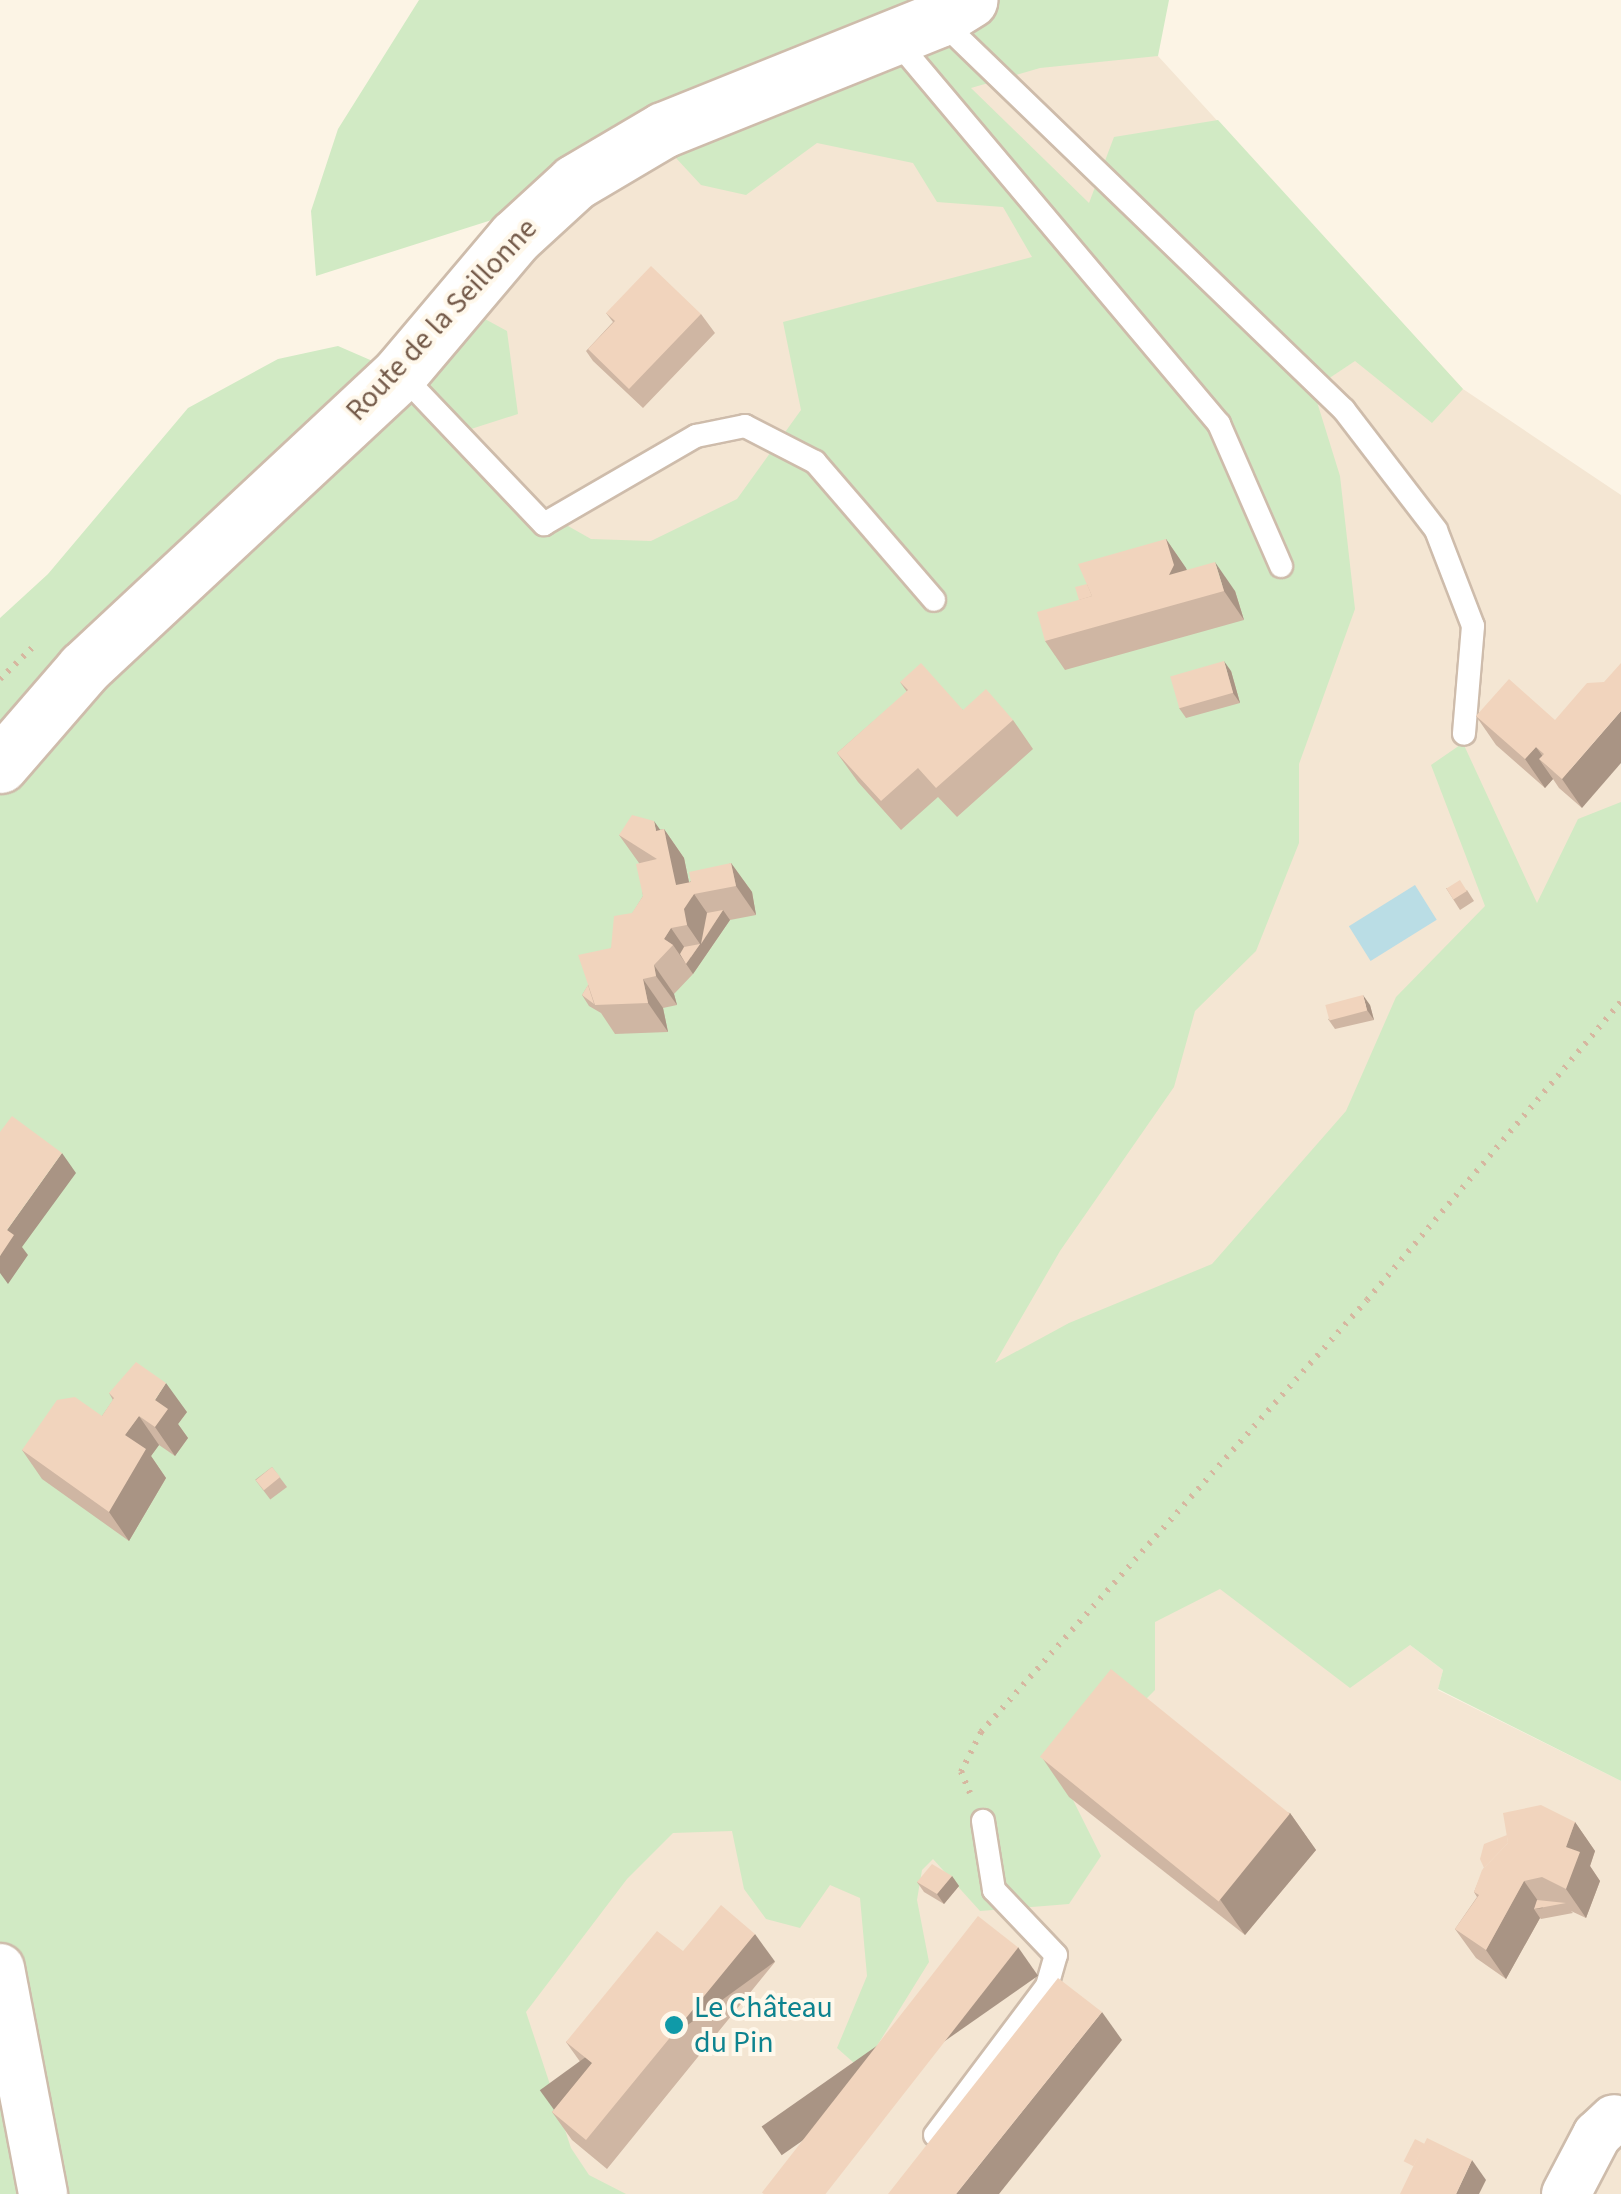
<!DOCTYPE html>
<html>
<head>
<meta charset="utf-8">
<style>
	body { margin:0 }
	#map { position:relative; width:1621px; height:2194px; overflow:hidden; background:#fcf4e5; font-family:"Source Sans 3",sans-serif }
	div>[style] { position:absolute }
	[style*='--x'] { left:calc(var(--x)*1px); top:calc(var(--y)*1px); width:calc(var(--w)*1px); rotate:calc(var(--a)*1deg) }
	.residential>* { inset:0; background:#f4e6d3 }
	.green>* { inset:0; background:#d1eac4 }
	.water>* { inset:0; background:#badde5; transform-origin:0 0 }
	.path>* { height:6px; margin-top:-3px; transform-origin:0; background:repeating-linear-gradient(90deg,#d6b7a0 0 2.5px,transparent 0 10.5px) }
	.roads { filter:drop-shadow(2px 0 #cebcab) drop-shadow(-2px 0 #cebcab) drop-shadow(0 2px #cebcab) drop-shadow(0 -2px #cebcab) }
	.service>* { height:22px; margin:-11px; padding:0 11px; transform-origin:11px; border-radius:11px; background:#fff }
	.minor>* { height:48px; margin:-24px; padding:0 24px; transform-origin:24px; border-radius:24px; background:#fff }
	.tertiary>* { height:55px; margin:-27.5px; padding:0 27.5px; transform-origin:27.5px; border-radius:27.5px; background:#fff }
	.wall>* { inset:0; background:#cfb6a3; transform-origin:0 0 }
	.shaded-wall>* { inset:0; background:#a99484; transform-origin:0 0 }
	.building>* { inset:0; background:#f1d4bd; transform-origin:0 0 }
	.dots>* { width:28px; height:28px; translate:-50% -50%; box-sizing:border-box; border:5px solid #fff8eb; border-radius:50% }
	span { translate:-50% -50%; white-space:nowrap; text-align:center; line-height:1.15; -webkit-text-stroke:8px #fff8eb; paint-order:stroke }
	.street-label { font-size:30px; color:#755b4a }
	.culture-label { font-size:30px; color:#0d838f }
	.left { translate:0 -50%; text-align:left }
</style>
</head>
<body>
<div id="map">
	<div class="residential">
		<i style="clip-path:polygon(1024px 0,1158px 56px,1463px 389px,1621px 495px,1621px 1010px,1410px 1645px,1443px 1670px,1438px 1690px,1621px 1781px,1621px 2194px,0 2194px,333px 417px,486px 227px,638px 116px)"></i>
	</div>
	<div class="green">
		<i style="clip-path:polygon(419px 0,1169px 0,1158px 56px,1040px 68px,971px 88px,1089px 203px,1114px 137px,1218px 120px,1463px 389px,1432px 423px,1355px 361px,1313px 389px,1340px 476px,1355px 609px,1299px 764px,1299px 843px,1256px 951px,1195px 1011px,1174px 1087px,1060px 1251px,995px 1363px,1069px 1323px,1212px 1264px,1346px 1111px,1396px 997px,1485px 906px,1431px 765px,1463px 743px,1537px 903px,1578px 819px,1621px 802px,1621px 1781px,1438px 1689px,1443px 1670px,1410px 1645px,1350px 1688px,1220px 1589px,1155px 1622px,1155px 1690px,1064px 1782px,1101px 1856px,1069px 1904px,980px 1911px,933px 1859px,922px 1870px,917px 1900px,929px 1962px,862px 2070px,837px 2048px,867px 1976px,860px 1898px,830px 1885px,800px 1928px,766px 1919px,744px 1889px,732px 1831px,673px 1833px,627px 1879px,526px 2012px,571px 2148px,589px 2175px,626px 2194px,67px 2194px,42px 2118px,33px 2194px,0 2194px,0 618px,48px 574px,188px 408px,278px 359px,338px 346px,414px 379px,472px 312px,507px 331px,518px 414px,471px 429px,492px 483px,591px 539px,651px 541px,737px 499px,801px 410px,783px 322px,1032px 257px,1003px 207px,937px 202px,913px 163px,817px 143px,746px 195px,701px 185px,638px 117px,498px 218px,316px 276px,311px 211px,338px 129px)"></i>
	</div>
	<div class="water">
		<i style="left:1415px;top:885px;width:41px;height:78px;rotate:58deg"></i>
	</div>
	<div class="path">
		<i style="--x:0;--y:679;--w:52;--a:-44.2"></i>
		<i style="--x:970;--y:1793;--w:23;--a:-113"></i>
		<i style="--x:961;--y:1772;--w:45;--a:-63.4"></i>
		<i style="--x:981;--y:1732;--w:579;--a:-48.22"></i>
		<i style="--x:1367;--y:1300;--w:392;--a:-49.6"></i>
	</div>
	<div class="roads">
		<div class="service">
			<i style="--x:939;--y:19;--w:563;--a:43.99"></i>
			<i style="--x:1344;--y:410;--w:151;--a:52.5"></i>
			<i style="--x:1436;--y:530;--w:103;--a:68.9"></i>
			<i style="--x:1473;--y:626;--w:108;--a:94.8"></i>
			<i style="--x:894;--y:38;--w:505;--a:49.9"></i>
			<i style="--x:1219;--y:424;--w:155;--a:66.4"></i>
			<i style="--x:400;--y:373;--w:209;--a:46.4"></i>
			<i style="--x:544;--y:524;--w:176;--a:-30.1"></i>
			<i style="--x:696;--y:436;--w:50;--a:-11.5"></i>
			<i style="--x:745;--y:426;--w:79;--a:27.2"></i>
			<i style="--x:815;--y:462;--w:182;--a:49.2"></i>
			<i style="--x:935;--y:2135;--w:186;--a:-53.1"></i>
			<i style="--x:1047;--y:1986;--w:32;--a:-74"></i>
			<i style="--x:1056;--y:1955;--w:90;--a:-133.6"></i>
			<i style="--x:994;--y:1890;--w:70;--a:-99.1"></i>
		</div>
		<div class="minor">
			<i style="--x:0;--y:1968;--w:230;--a:79.2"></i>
			<i style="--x:1566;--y:2194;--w:67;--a:-62.3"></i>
			<i style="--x:1597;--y:2135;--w:23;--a:-43"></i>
		</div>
		<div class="tertiary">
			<i style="--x:0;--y:765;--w:128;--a:-49.1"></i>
			<i style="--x:84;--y:668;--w:432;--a:-43"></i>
			<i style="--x:400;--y:373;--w:178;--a:-49.8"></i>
			<i style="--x:515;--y:237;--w:81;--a:-42.5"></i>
			<i style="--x:575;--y:182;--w:102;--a:-30.6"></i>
			<i style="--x:663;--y:130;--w:297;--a:-21.9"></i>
			<i style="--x:939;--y:19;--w:36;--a:-32"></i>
		</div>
	</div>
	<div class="wall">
		<i style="clip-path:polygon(606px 313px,701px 314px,715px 333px,643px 408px,593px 361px,586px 351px,613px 322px)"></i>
		<i style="clip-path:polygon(1166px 539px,1187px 570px,1235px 591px,1244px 620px,1065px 670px,1045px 641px,1079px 600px,1087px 584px)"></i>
		<i style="clip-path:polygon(1231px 671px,1240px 703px,1186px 718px,1179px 708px)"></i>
		<i style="clip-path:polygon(900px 682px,963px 710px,1013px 720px,1033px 749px,957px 817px,938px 797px,901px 830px,858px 782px,837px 753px,907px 692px)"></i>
		<i style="clip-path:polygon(1476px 716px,1555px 720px,1582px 808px,1559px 788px,1553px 779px,1545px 788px,1496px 745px)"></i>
		<i style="clip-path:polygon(664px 829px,684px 858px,689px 882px,731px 863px,752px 892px,756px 915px,730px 920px,693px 974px,674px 994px,677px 1005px,663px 1008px,668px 1032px,615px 1034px,601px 1013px,589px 1006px,582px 995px,643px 896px,639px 863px,619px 835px)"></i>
		<i style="clip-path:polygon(1446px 888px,1467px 890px,1474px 901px,1460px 910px)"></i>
		<i style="clip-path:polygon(1370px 1005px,1374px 1020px,1335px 1029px,1328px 1019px)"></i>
		<i style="clip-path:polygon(109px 1393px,187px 1412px,178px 1424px,188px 1438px,175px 1456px,159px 1445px,151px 1456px,166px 1478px,129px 1541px,42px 1479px,22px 1450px,102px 1416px,113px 1400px)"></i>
		<i style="left:272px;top:1467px;width:25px;height:21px;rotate:53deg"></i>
		<i style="clip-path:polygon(1043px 1759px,1290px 1813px,1316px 1850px,1245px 1935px,1069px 1797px)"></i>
		<i style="clip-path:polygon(1575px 1822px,1595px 1851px,1590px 1866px,1600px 1881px,1586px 1918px,1571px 1911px,1573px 1913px,1541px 1919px,1540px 1918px,1506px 1979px,1476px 1958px,1455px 1929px,1477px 1897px,1474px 1892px,1484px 1868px)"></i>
		<i style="clip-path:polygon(952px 1876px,959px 1886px,944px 1904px,924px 1892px,917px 1882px)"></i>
		<i style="clip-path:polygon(683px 1951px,775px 1962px,607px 2169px,572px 2140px,552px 2112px,586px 2070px,566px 2042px)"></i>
	</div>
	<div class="shaded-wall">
		<i style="clip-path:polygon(1166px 539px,1186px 568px,1193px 591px,1169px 575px)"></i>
		<i style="clip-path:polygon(1215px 562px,1235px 591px,1244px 620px,1224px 591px)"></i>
		<i style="clip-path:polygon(1224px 661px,1231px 671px,1240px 703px,1233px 693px)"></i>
		<i style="clip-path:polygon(1621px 711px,1621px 763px,1582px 808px,1562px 779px)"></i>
		<i style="clip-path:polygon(1536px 747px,1554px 772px,1539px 759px,1553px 779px,1545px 788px,1525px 759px)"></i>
		<i style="clip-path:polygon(654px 821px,666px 838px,664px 829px,684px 858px,692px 897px,694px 894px,714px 923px,723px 910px,730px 920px,693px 974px,673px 945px,664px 939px,671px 928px,691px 957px,700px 944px,687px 925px,676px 885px,656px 831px)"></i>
		<i style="clip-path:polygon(731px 863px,752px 892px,756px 915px,736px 886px)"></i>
		<i style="clip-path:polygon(654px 965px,674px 994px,677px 1005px,656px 976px)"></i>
		<i style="clip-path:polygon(643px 979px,663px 1008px,668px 1032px,648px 1003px)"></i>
		<i style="clip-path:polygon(1363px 995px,1370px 1005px,1374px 1020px,1367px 1010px)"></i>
		<i style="clip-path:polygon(62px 1153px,76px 1173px,22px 1247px,28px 1255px,8px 1284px,0 1273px,0 1256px,7px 1230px)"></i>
		<i style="clip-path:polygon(166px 1383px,187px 1412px,178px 1424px,188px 1438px,175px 1456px,155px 1427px,155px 1400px)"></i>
		<i style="clip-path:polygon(139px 1416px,159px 1445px,151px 1456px,166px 1478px,129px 1541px,109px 1512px,125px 1435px)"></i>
		<i style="clip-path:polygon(1290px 1813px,1316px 1850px,1245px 1935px,1219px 1898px)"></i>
		<i style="clip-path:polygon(1575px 1822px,1595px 1851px,1590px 1866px,1600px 1881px,1586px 1918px,1566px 1889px,1566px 1847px)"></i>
		<i style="clip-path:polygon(952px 1876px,959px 1886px,944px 1904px,937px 1894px)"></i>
		<i style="clip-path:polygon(1524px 1881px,1543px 1908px,1534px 1909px,1540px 1918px,1506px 1979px,1486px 1950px)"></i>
		<i style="left:755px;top:1934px;width:34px;height:266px;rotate:54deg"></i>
		<i style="left:1018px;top:1947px;width:35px;height:313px;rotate:55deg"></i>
		<i style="clip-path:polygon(1102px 2012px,1122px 2040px,999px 2194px,956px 2194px)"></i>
		<i style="clip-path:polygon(1472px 2160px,1486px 2180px,1479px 2194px,1456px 2194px)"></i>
	</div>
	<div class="building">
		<i style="clip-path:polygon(651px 266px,701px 314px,629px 389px,588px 349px,615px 321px,606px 313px)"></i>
		<i style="clip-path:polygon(1166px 539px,1174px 565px,1169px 575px,1215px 562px,1224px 591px,1045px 641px,1037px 612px,1092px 596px,1078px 564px)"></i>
		<i style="clip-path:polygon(1087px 584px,1092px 596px,1079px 600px,1075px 587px)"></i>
		<i style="left:1224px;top:661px;width:33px;height:56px;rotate:74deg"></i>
		<i style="clip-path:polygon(921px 663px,963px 710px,986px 689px,1013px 720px,936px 788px,918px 768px,881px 801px,837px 753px,908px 690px,900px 682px)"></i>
		<i style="clip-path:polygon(1621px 663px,1621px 711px,1562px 779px,1539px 759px,1544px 754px,1536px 747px,1525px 759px,1476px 716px,1509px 679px,1555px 720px,1587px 683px,1604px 682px)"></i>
		<i style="clip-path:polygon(632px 815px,654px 821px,656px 831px,664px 829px,676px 885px,691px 882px,689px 872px,731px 863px,736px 886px,694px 894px,684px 909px,687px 925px,671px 928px,664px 939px,673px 945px,654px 965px,656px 976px,643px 979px,648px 1003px,595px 1005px,578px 955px,611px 948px,614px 916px,632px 913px,643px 896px,636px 864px,657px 859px,619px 835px)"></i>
		<i style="left:1460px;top:880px;width:13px;height:16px;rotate:58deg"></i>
		<i style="clip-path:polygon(723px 910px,701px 944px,707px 913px)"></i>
		<i style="clip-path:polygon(700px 944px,686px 964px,680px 954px,684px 947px)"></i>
		<i style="clip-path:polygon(588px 985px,594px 1004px,582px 995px)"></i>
		<i style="left:1363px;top:995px;width:16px;height:39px;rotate:75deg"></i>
		<i style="clip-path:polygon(12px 1116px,62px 1153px,7px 1230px,14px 1235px,0 1256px,0 1132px)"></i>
		<i style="clip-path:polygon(136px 1362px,166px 1383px,155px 1400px,168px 1409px,155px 1427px,139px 1416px,125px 1435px,146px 1449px,109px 1512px,22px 1450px,57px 1400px,75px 1397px,102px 1416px,114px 1398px,109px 1393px)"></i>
		<i style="left:272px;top:1467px;width:13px;height:21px;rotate:51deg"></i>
		<i style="left:1111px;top:1669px;width:230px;height:113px;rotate:39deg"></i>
		<i style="clip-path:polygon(1541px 1805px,1575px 1822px,1566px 1847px,1580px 1852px,1566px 1889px,1542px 1877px,1524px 1881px,1486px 1950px,1455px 1929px,1479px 1895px,1474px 1892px,1482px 1870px,1508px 1843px,1503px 1813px)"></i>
		<i style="clip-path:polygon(1507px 1835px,1508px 1843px,1484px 1868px,1480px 1859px,1484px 1844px)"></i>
		<i style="clip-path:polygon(932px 1864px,952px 1876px,937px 1894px,917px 1882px)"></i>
		<i style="clip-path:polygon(1537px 1900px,1566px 1903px,1534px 1909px)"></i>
		<i style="clip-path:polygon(721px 1905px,755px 1934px,586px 2140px,552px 2112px,592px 2063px,566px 2042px,657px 1931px,683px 1951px)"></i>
		<i style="left:978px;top:1916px;width:51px;height:351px;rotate:38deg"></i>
		<i style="clip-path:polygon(1058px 1978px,1102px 2012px,956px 2194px,888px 2194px)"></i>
		<i style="clip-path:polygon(1427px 2138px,1472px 2160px,1456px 2194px,1400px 2194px)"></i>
		<i style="left:1415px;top:2139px;width:11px;height:25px;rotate:27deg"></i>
	</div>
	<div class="dots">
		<i style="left:674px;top:2025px;background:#0f9aa8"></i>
	</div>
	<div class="street-label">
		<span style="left:442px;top:320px;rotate:-47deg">Route de la Seillonne</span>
	</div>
	<div class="culture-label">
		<span class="left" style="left:694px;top:2025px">Le Château<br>du Pin</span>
	</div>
</div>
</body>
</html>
